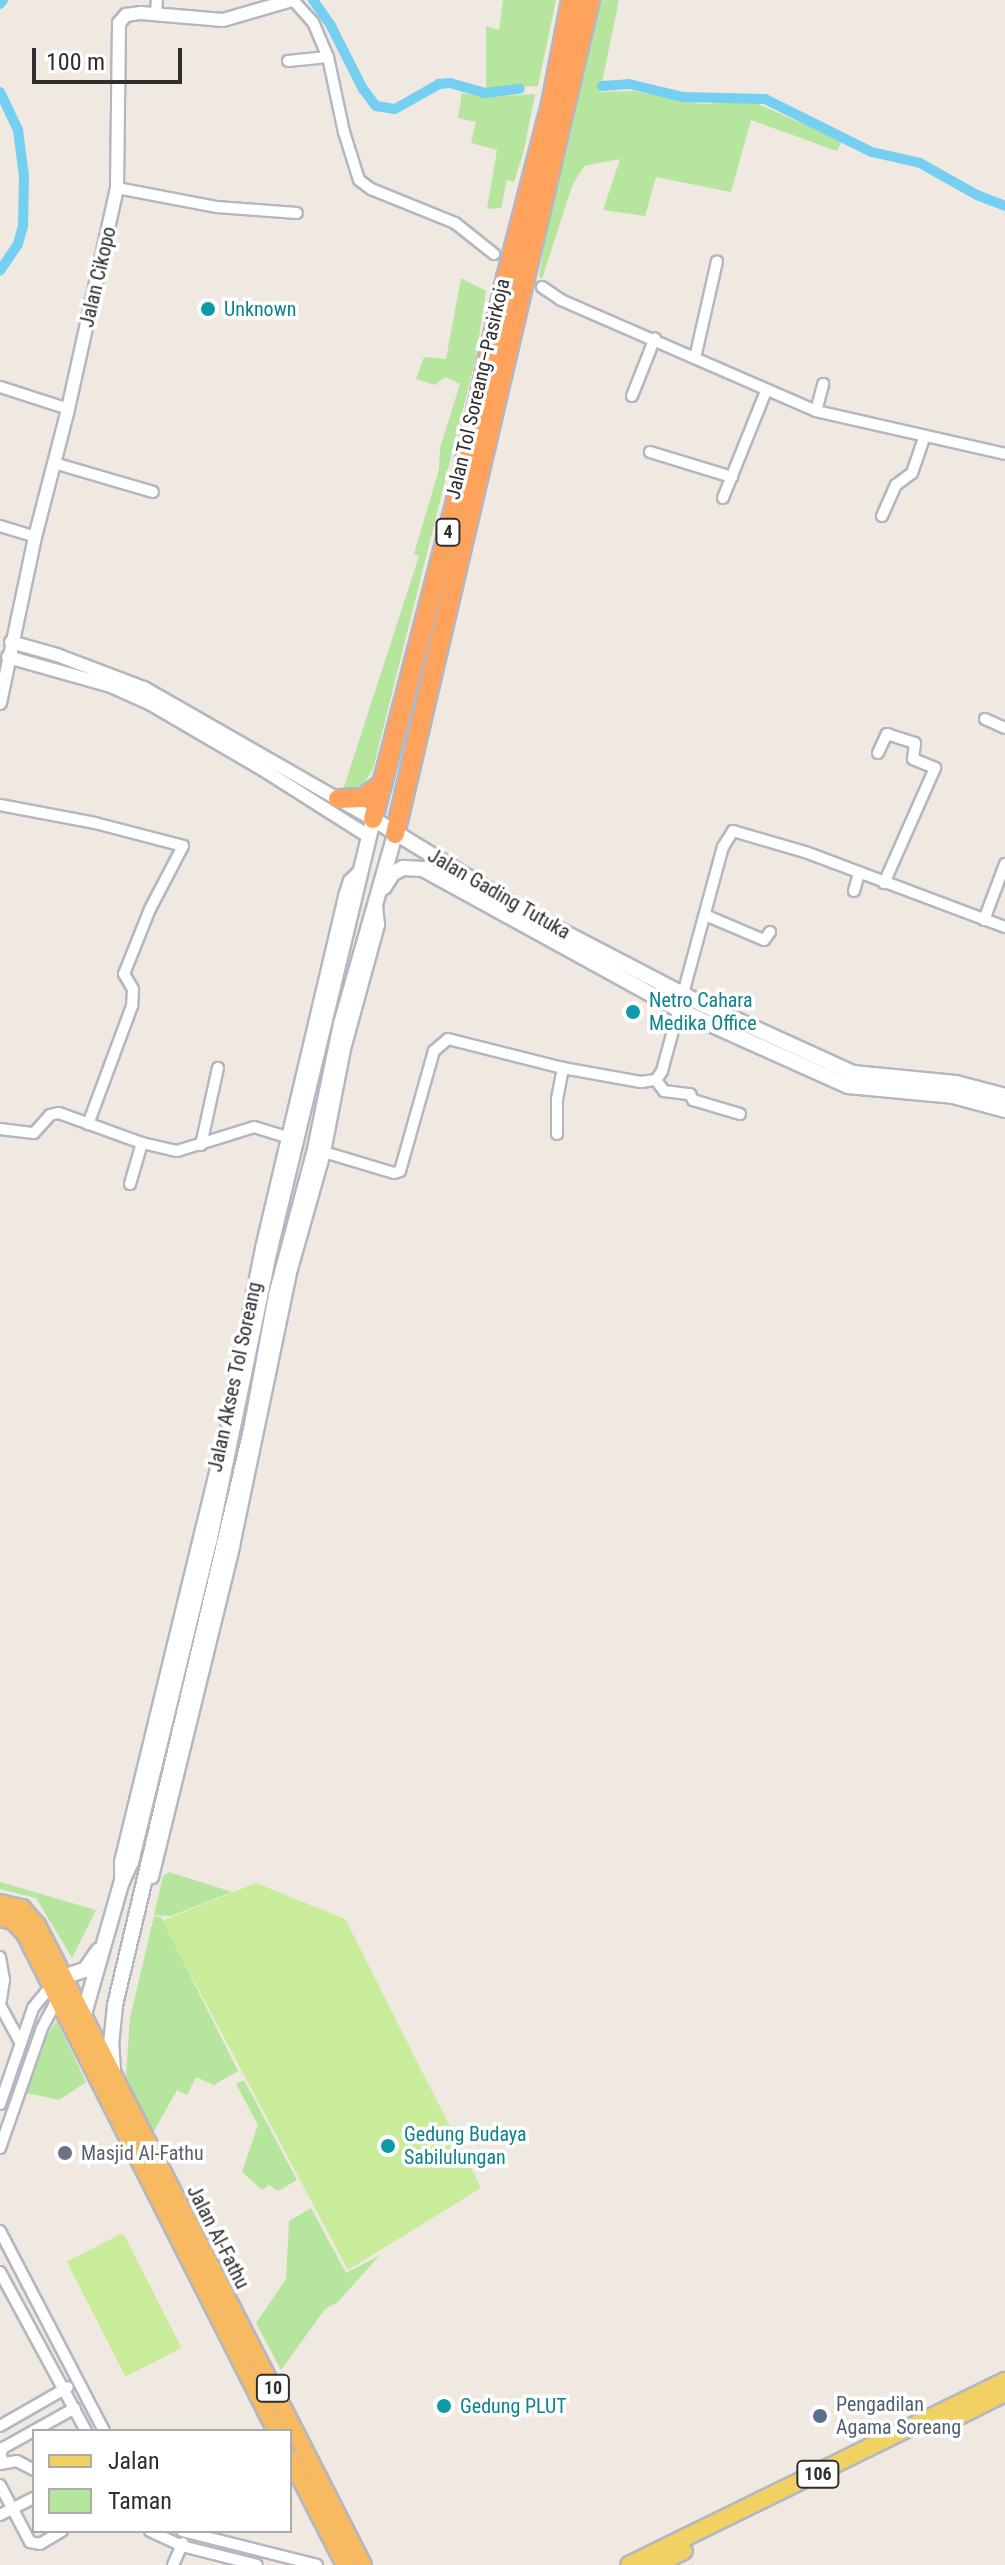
<!DOCTYPE html>
<html>
<head>
<meta charset="utf-8">
<style>
	body { margin:0 }
	#map { position:relative; width:1005px; height:2565px; overflow:hidden; background:#efe9e1; font-family:"Roboto Condensed",sans-serif }
	div>[style] { position:absolute }
	[style*='--x'] { left:calc(var(--x)*1px); top:calc(var(--y)*1px); width:calc(var(--w)*1px); rotate:calc(var(--a)*1deg) }
	.green>* { inset:0; background:#b6e59e }
	.pitch>* { inset:0; background:#c9ec9a; transform-origin:0 0 }
	.canal>* { height:10px; margin:-5px; padding:0 5px; transform-origin:5px; border-radius:5px; background:#75cff0 }
	.roads { filter:drop-shadow(2px 0 #b4b7c1) drop-shadow(-2px 0 #b4b7c1) drop-shadow(0 2px #b4b7c1) drop-shadow(0 -2px #b4b7c1) }
	.minor>* { height:10px; margin:-5px; padding:0 5px; transform-origin:5px; border-radius:5px; background:#fff }
	.tertiary>* { height:12px; margin:-6px; padding:0 6px; transform-origin:6px; border-radius:6px; background:#fff }
	.secondary>* { height:14px; margin:-7px; padding:0 7px; transform-origin:7px; border-radius:7px; background:#fff }
	.primary>* { height:16px; margin:-8px; padding:0 8px; transform-origin:8px; border-radius:8px; background:#f2d163 }
	.trunk>* { height:16px; margin:-8px; padding:0 8px; transform-origin:8px; border-radius:8px; background:#f8ba60 }
	.motorway>* { height:18px; margin:-9px; padding:0 9px; transform-origin:9px; border-radius:9px; background:#ffa35c }
	.dots>* { width:22px; height:22px; translate:-50% -50%; box-sizing:border-box; border:4px solid #fff; border-radius:50% }
	span { translate:-50% -50%; white-space:nowrap; text-align:center; line-height:1.15; -webkit-text-stroke:7px #fff; paint-order:stroke }
	.shield-label span { padding:2px 6px; background:#fff; border:2px solid; border-radius:6px; -webkit-text-stroke-width:0 }
	.shield-label { font-size:18px; color:#2e2e2e; font-weight:700 }
	.street-label { font-size:20px; color:#2e2e2e }
	.culture-label { font-size:20px; color:#0d838f }
	.left { translate:0 -50%; text-align:left }
	.worship-label { font-size:20px; color:#5b616d }
	.service-label { font-size:20px; color:#4e5e75 }
	.legend { position:absolute; left:32px; top:2429px; width:260px; height:104px; box-sizing:border-box; background:#fff; border:2px solid #ababab; margin:0; padding:10px 14px; list-style:none; font-size:24px; color:#2e2e2e }
	.legend li { display:flex; align-items:center; gap:16px; height:40px }
	.legend b { width:40px; border:2px solid #ababab }
	.scale { position:absolute; left:32px; top:48px; width:150px; height:36px; box-sizing:border-box; border:4px solid #2e2e2e; border-top:0; padding-left:10px; font-size:24px; line-height:28px; white-space:nowrap; color:#2e2e2e; -webkit-text-stroke:6px #fff; paint-order:stroke }
</style>
</head>
<body>
<div id="map">
	<div class="green">
		<i style="clip-path:polygon(503px 0,556px 0,538px 86px,486px 88px,486px 26px,499px 30px)"></i>
		<i style="clip-path:polygon(600px 0,619px 0,600px 92px,633px 91px,701px 104px,751px 101px,842px 141px,837px 151px,751px 120px,731px 192px,656px 177px,645px 216px,603px 210px,620px 159px,584px 166px,572px 186px,542px 279px,539px 277px,547px 225px,568px 146px)"></i>
		<i style="clip-path:polygon(462px 93px,486px 97px,535px 94px,524px 150px,514px 182px,507px 180px,501px 208px,487px 209px,497px 150px,471px 143px,476px 122px,458px 118px)"></i>
		<i style="clip-path:polygon(461px 278px,486px 291px,476px 357px,373px 769px,363px 785px,343px 790px,419px 556px,414px 554px,439px 469px,440px 448px,460px 384px,445px 377px,435px 385px,416px 379px,424px 357px,446px 359px)"></i>
		<i style="clip-path:polygon(169px 1872px,232px 1892px,171px 1916px,154px 1915px,163px 1876px)"></i>
		<i style="clip-path:polygon(0 1882px,96px 1910px,72px 1958px,36px 1898px,0 1889px)"></i>
		<i style="clip-path:polygon(154px 1916px,161px 1917px,238px 2071px,214px 2085px,196px 2077px,187px 2095px,177px 2090px,153px 2133px,126px 2075px,130px 2018px)"></i>
		<i style="clip-path:polygon(57px 2021px,86px 2082px,59px 2100px,27px 2093px,48px 2033px)"></i>
		<i style="clip-path:polygon(244px 2080px,297px 2180px,278px 2191px,269px 2185px,262px 2190px,242px 2172px,258px 2125px,236px 2084px)"></i>
		<i style="clip-path:polygon(311px 2208px,346px 2273px,379px 2256px,337px 2303px,325px 2309px,281px 2370px,256px 2323px,286px 2279px,289px 2221px)"></i>
	</div>
	<div class="pitch">
		<i style="clip-path:polygon(256px 1883px,345px 1919px,481px 2188px,348px 2270px,162px 1921px)"></i>
		<i style="left:123px;top:2233px;width:129px;height:63px;rotate:63deg"></i>
	</div>
	<div class="canal">
		<i style="--x:313;--y:0;--w:32;--a:55"></i>
		<i style="--x:331;--y:26;--w:71;--a:63.1"></i>
		<i style="--x:363;--y:89;--w:21;--a:53"></i>
		<i style="--x:376;--y:106;--w:19;--a:9"></i>
		<i style="--x:395;--y:109;--w:51;--a:-29.6"></i>
		<i style="--x:439;--y:84;--w:11;--a:-5"></i>
		<i style="--x:450;--y:83;--w:36;--a:16"></i>
		<i style="--x:485;--y:93;--w:35;--a:-7"></i>
		<i style="--x:0;--y:4;--w:5;--a:-53"></i>
		<i style="--x:602;--y:86;--w:27;--a:-4"></i>
		<i style="--x:629;--y:84;--w:56;--a:13.5"></i>
		<i style="--x:683;--y:97;--w:82;--a:1.4"></i>
		<i style="--x:765;--y:99;--w:119;--a:26.4"></i>
		<i style="--x:872;--y:152;--w:49;--a:12.9"></i>
		<i style="--x:920;--y:163;--w:65;--a:29.3"></i>
		<i style="--x:977;--y:195;--w:30;--a:21"></i>
		<i style="--x:0;--y:92;--w:42;--a:64.7"></i>
		<i style="--x:18;--y:130;--w:46;--a:82.6"></i>
		<i style="--x:24;--y:176;--w:50;--a:91.1"></i>
		<i style="--x:23;--y:226;--w:19;--a:106"></i>
		<i style="--x:18;--y:244;--w:32;--a:124"></i>
	</div>
	<div class="roads">
		<div class="minor">
			<i style="--x:293;--y:0;--w:30;--a:48"></i>
			<i style="--x:313;--y:22;--w:38;--a:67"></i>
			<i style="--x:328;--y:57;--w:77;--a:78"></i>
			<i style="--x:344;--y:132;--w:50;--a:72.6"></i>
			<i style="--x:359;--y:180;--w:15;--a:37"></i>
			<i style="--x:371;--y:189;--w:91;--a:22"></i>
			<i style="--x:455;--y:223;--w:50;--a:38.5"></i>
			<i style="--x:156;--y:13;--w:13;--a:-86"></i>
			<i style="--x:288;--y:61;--w:40;--a:-5.7"></i>
			<i style="--x:117;--y:188;--w:102;--a:10.8"></i>
			<i style="--x:217;--y:207;--w:80;--a:4.3"></i>
			<i style="--x:542;--y:287;--w:23;--a:34"></i>
			<i style="--x:561;--y:300;--w:278;--a:23.5"></i>
			<i style="--x:816;--y:411;--w:194;--a:12.8"></i>
			<i style="--x:695;--y:358;--w:99;--a:-77.2"></i>
			<i style="--x:0;--y:387;--w:71;--a:17.9"></i>
			<i style="--x:632;--y:396;--w:62;--a:-68.4"></i>
			<i style="--x:816;--y:411;--w:28;--a:-75"></i>
			<i style="--x:650;--y:452;--w:86;--a:17"></i>
			<i style="--x:54;--y:463;--w:103;--a:16.3"></i>
			<i style="--x:723;--y:498;--w:115;--a:-68.1"></i>
			<i style="--x:882;--y:516;--w:34;--a:-66"></i>
			<i style="--x:896;--y:485;--w:20;--a:-37"></i>
			<i style="--x:912;--y:473;--w:39;--a:-71"></i>
			<i style="--x:0;--y:526;--w:37;--a:17"></i>
			<i style="--x:985;--y:719;--w:22;--a:24"></i>
			<i style="--x:878;--y:753;--w:21;--a:-65"></i>
			<i style="--x:887;--y:734;--w:29;--a:18"></i>
			<i style="--x:915;--y:743;--w:16;--a:97"></i>
			<i style="--x:913;--y:759;--w:24;--a:22"></i>
			<i style="--x:935;--y:768;--w:126;--a:113.9"></i>
			<i style="--x:0;--y:805;--w:97;--a:10.7"></i>
			<i style="--x:95;--y:823;--w:91;--a:14.6"></i>
			<i style="--x:183;--y:846;--w:71;--a:117.6"></i>
			<i style="--x:150;--y:909;--w:70;--a:111.8"></i>
			<i style="--x:124;--y:974;--w:17;--a:59"></i>
			<i style="--x:133;--y:989;--w:17;--a:93"></i>
			<i style="--x:132;--y:1006;--w:126;--a:110.4"></i>
			<i style="--x:854;--y:891;--w:18;--a:-74"></i>
			<i style="--x:705;--y:915;--w:64;--a:23"></i>
			<i style="--x:764;--y:940;--w:10;--a:-53"></i>
			<i style="--x:984;--y:920;--w:60;--a:-69.4"></i>
			<i style="--x:656;--y:1080;--w:14;--a:54"></i>
			<i style="--x:664;--y:1091;--w:26;--a:7"></i>
			<i style="--x:690;--y:1094;--w:7;--a:63"></i>
			<i style="--x:693;--y:1100;--w:49;--a:16.6"></i>
			<i style="--x:0;--y:1129;--w:34;--a:7"></i>
			<i style="--x:34;--y:1133;--w:24;--a:-48"></i>
			<i style="--x:50;--y:1115;--w:9;--a:-13"></i>
			<i style="--x:59;--y:1113;--w:88;--a:19.9"></i>
			<i style="--x:142;--y:1143;--w:36;--a:13"></i>
			<i style="--x:177;--y:1151;--w:81;--a:-17.3"></i>
			<i style="--x:254;--y:1127;--w:38;--a:17"></i>
			<i style="--x:557;--y:1134;--w:35;--a:-90"></i>
			<i style="--x:557;--y:1099;--w:32;--a:-79"></i>
			<i style="--x:201;--y:1145;--w:79;--a:-77.6"></i>
			<i style="--x:324;--y:1152;--w:73;--a:16.7"></i>
			<i style="--x:394;--y:1173;--w:6;--a:-18"></i>
			<i style="--x:400;--y:1171;--w:125;--a:-74.2"></i>
			<i style="--x:434;--y:1051;--w:18;--a:-41"></i>
			<i style="--x:448;--y:1039;--w:119;--a:14.2"></i>
			<i style="--x:563;--y:1068;--w:79;--a:10.2"></i>
			<i style="--x:641;--y:1082;--w:15;--a:-8"></i>
			<i style="--x:656;--y:1080;--w:11;--a:-56"></i>
			<i style="--x:662;--y:1071;--w:232;--a:-74.8"></i>
			<i style="--x:723;--y:847;--w:19;--a:-58"></i>
			<i style="--x:733;--y:831;--w:78;--a:16.3"></i>
			<i style="--x:808;--y:853;--w:210;--a:20.6"></i>
			<i style="--x:130;--y:1184;--w:43;--a:-73.7"></i>
			<i style="--x:0;--y:1957;--w:23;--a:80"></i>
			<i style="--x:4;--y:1980;--w:25;--a:99"></i>
			<i style="--x:0;--y:2005;--w:42;--a:61.6"></i>
			<i style="--x:0;--y:2104;--w:102;--a:-71"></i>
			<i style="--x:33;--y:2008;--w:32;--a:-51"></i>
			<i style="--x:0;--y:2148;--w:127;--a:-70.7"></i>
			<i style="--x:42;--y:2028;--w:38;--a:-62"></i>
			<i style="--x:0;--y:2231;--w:225;--a:62.5"></i>
			<i style="--x:0;--y:2272;--w:181;--a:61.6"></i>
			<i style="--x:0;--y:2426;--w:78;--a:-29.8"></i>
			<i style="--x:4;--y:2462;--w:8;--a:-120"></i>
			<i style="--x:0;--y:2455;--w:8;--a:-67"></i>
			<i style="--x:3;--y:2448;--w:82;--a:-29.1"></i>
			<i style="--x:0;--y:2464;--w:17;--a:-10"></i>
			<i style="--x:17;--y:2461;--w:19;--a:28"></i>
			<i style="--x:0;--y:2485;--w:64;--a:62.2"></i>
			<i style="--x:30;--y:2542;--w:10;--a:11"></i>
			<i style="--x:40;--y:2544;--w:26;--a:-31"></i>
			<i style="--x:0;--y:2515;--w:38;--a:-27"></i>
			<i style="--x:150;--y:2531;--w:35;--a:25"></i>
			<i style="--x:182;--y:2546;--w:77;--a:14.2"></i>
			<i style="--x:182;--y:2531;--w:139;--a:14.1"></i>
			<i style="--x:173;--y:2565;--w:24;--a:-66"></i>
		</div>
		<div class="tertiary">
			<i style="--x:11;--y:642;--w:48;--a:15.8"></i>
			<i style="--x:57;--y:655;--w:93;--a:20.8"></i>
			<i style="--x:144;--y:688;--w:264;--a:29.8"></i>
			<i style="--x:8;--y:657;--w:107;--a:15.7"></i>
			<i style="--x:111;--y:686;--w:44;--a:24.2"></i>
			<i style="--x:151;--y:704;--w:125;--a:30.3"></i>
			<i style="--x:259;--y:767;--w:129;--a:32.3"></i>
			<i style="--x:0;--y:703;--w:170;--a:-78.1"></i>
			<i style="--x:35;--y:537;--w:132;--a:-75.5"></i>
			<i style="--x:68;--y:409;--w:226;--a:-77.5"></i>
			<i style="--x:117;--y:188;--w:165;--a:-89.3"></i>
			<i style="--x:119;--y:23;--w:11;--a:-49"></i>
			<i style="--x:126;--y:15;--w:15;--a:-8"></i>
			<i style="--x:141;--y:13;--w:82;--a:4.9"></i>
			<i style="--x:223;--y:20;--w:72;--a:-16.2"></i>
			<i style="--x:227;--y:1422;--w:177;--a:-78.6"></i>
			<i style="--x:262;--y:1248;--w:362;--a:-76.7"></i>
			<i style="--x:345;--y:896;--w:16;--a:-72"></i>
			<i style="--x:350;--y:881;--w:11;--a:-45"></i>
			<i style="--x:152;--y:1877;--w:341;--a:-76.2"></i>
			<i style="--x:233;--y:1546;--w:283;--a:-78.2"></i>
			<i style="--x:291;--y:1269;--w:122;--a:-74.2"></i>
			<i style="--x:324;--y:1152;--w:105;--a:-79"></i>
			<i style="--x:344;--y:1049;--w:129;--a:-74.7"></i>
			<i style="--x:378;--y:925;--w:19;--a:-96"></i>
			<i style="--x:121;--y:1881;--w:19;--a:-90"></i>
			<i style="--x:121;--y:1862;--w:422;--a:-76.3"></i>
		</div>
		<div class="secondary">
			<i style="--x:384;--y:887;--w:15;--a:-58"></i>
			<i style="--x:392;--y:874;--w:13;--a:-29"></i>
			<i style="--x:403;--y:868;--w:20;--a:3"></i>
			<i style="--x:423;--y:869;--w:292;--a:28.8"></i>
			<i style="--x:679;--y:1010;--w:185;--a:24.2"></i>
			<i style="--x:848;--y:1086;--w:105;--a:5.4"></i>
			<i style="--x:953;--y:1096;--w:54;--a:15.1"></i>
			<i style="--x:63;--y:1977;--w:23;--a:-18"></i>
			<i style="--x:85;--y:1970;--w:24;--a:-55"></i>
			<i style="--x:82;--y:2021;--w:142;--a:-74.1"></i>
			<i style="--x:121;--y:1884;--w:24;--a:-66"></i>
			<i style="--x:131;--y:1862;--w:333;--a:-76.3"></i>
			<i style="--x:210;--y:1538;--w:295;--a:-78.3"></i>
			<i style="--x:270;--y:1249;--w:442;--a:-76.5"></i>
			<i style="--x:373;--y:819;--w:178;--a:31.5"></i>
			<i style="--x:525;--y:912;--w:202;--a:27.5"></i>
			<i style="--x:704;--y:1005;--w:164;--a:24.5"></i>
			<i style="--x:853;--y:1073;--w:103;--a:5.5"></i>
			<i style="--x:956;--y:1083;--w:51;--a:14.9"></i>
			<i style="--x:113;--y:2070;--w:26;--a:-94"></i>
			<i style="--x:111;--y:2044;--w:39;--a:-84"></i>
			<i style="--x:115;--y:2005;--w:591;--a:-76.69"></i>
			<i style="--x:251;--y:1430;--w:137;--a:-79.5"></i>
			<i style="--x:276;--y:1295;--w:151;--a:-75"></i>
			<i style="--x:315;--y:1149;--w:128;--a:-78.3"></i>
			<i style="--x:341;--y:1024;--w:198;--a:-74.1"></i>
		</div>
		<div class="primary">
			<i style="--x:949;--y:2421;--w:63;--a:-26.6"></i>
			<i style="--x:629;--y:2565;--w:419;--a:-26.1"></i>
			<i style="--x:655;--y:2565;--w:32;--a:-26"></i>
		</div>
		<div class="trunk">
			<i style="--x:0;--y:1903;--w:23;--a:13"></i>
			<i style="--x:22;--y:1908;--w:23;--a:49"></i>
			<i style="--x:37;--y:1925;--w:718;--a:63.01"></i>
			<i style="--x:0;--y:1918;--w:13;--a:13"></i>
			<i style="--x:13;--y:1921;--w:18;--a:47"></i>
			<i style="--x:25;--y:1934;--w:557;--a:63.2"></i>
			<i style="--x:290;--y:2458;--w:120;--a:62.8"></i>
		</div>
		<div class="motorway">
			<i style="--x:338;--y:799;--w:25;--a:-2"></i>
			<i style="--x:363;--y:798;--w:24;--a:-36"></i>
			<i style="--x:373;--y:819;--w:329;--a:-75.4"></i>
			<i style="--x:456;--y:501;--w:229;--a:-77.4"></i>
			<i style="--x:506;--y:278;--w:180;--a:-75.5"></i>
			<i style="--x:551;--y:104;--w:106;--a:-79.1"></i>
			<i style="--x:395;--y:834;--w:856;--a:-76.84"></i>
		</div>
	</div>
	<div class="dots">
		<i style="left:208px;top:309px;background:#0f9aa8"></i>
		<i style="left:633px;top:1012px;background:#0f9aa8"></i>
		<i style="left:388px;top:2146px;background:#0f9aa8"></i>
		<i style="left:65px;top:2153px;background:#6b7280"></i>
		<i style="left:444px;top:2406px;background:#0f9aa8"></i>
		<i style="left:820px;top:2416px;background:#5c6f8a"></i>
	</div>
	<div class="shield-label">
		<span style="left:448px;top:532px">4</span>
		<span style="left:273px;top:2388px">10</span>
		<span style="left:818px;top:2474px">106</span>
	</div>
	<div class="street-label">
		<span style="left:98px;top:277px;rotate:-77deg">Jalan Cikopo</span>
		<span style="left:478px;top:389px;rotate:-77deg">Jalan Tol Soreang–Pasirkoja</span>
		<span style="left:499px;top:894px;rotate:30deg">Jalan Gading Tutuka</span>
		<span style="left:235px;top:1377px;rotate:-78deg">Jalan Akses Tol Soreang</span>
		<span style="left:218px;top:2237px;rotate:63deg">Jalan Al-Fathu</span>
	</div>
	<div class="culture-label">
		<span class="left" style="left:224px;top:309px">Unknown</span>
		<span class="left" style="left:649px;top:1012px">Netro Cahara<br>Medika Office</span>
		<span class="left" style="left:404px;top:2146px">Gedung Budaya<br>Sabilulungan</span>
		<span class="left" style="left:460px;top:2406px">Gedung PLUT</span>
	</div>
	<div class="worship-label">
		<span class="left" style="left:81px;top:2153px">Masjid Al-Fathu</span>
	</div>
	<div class="service-label">
		<span class="left" style="left:836px;top:2416px">Pengadilan<br>Agama Soreang</span>
	</div>
	<ul class="legend">
	<li><b style="height:10px;background:#f2d163"></b>Jalan</li>
	<li><b style="height:22px;background:#b6e59e"></b>Taman</li>
	</ul>
	<div class="scale">100 m</div>
</div>
</body>
</html>
